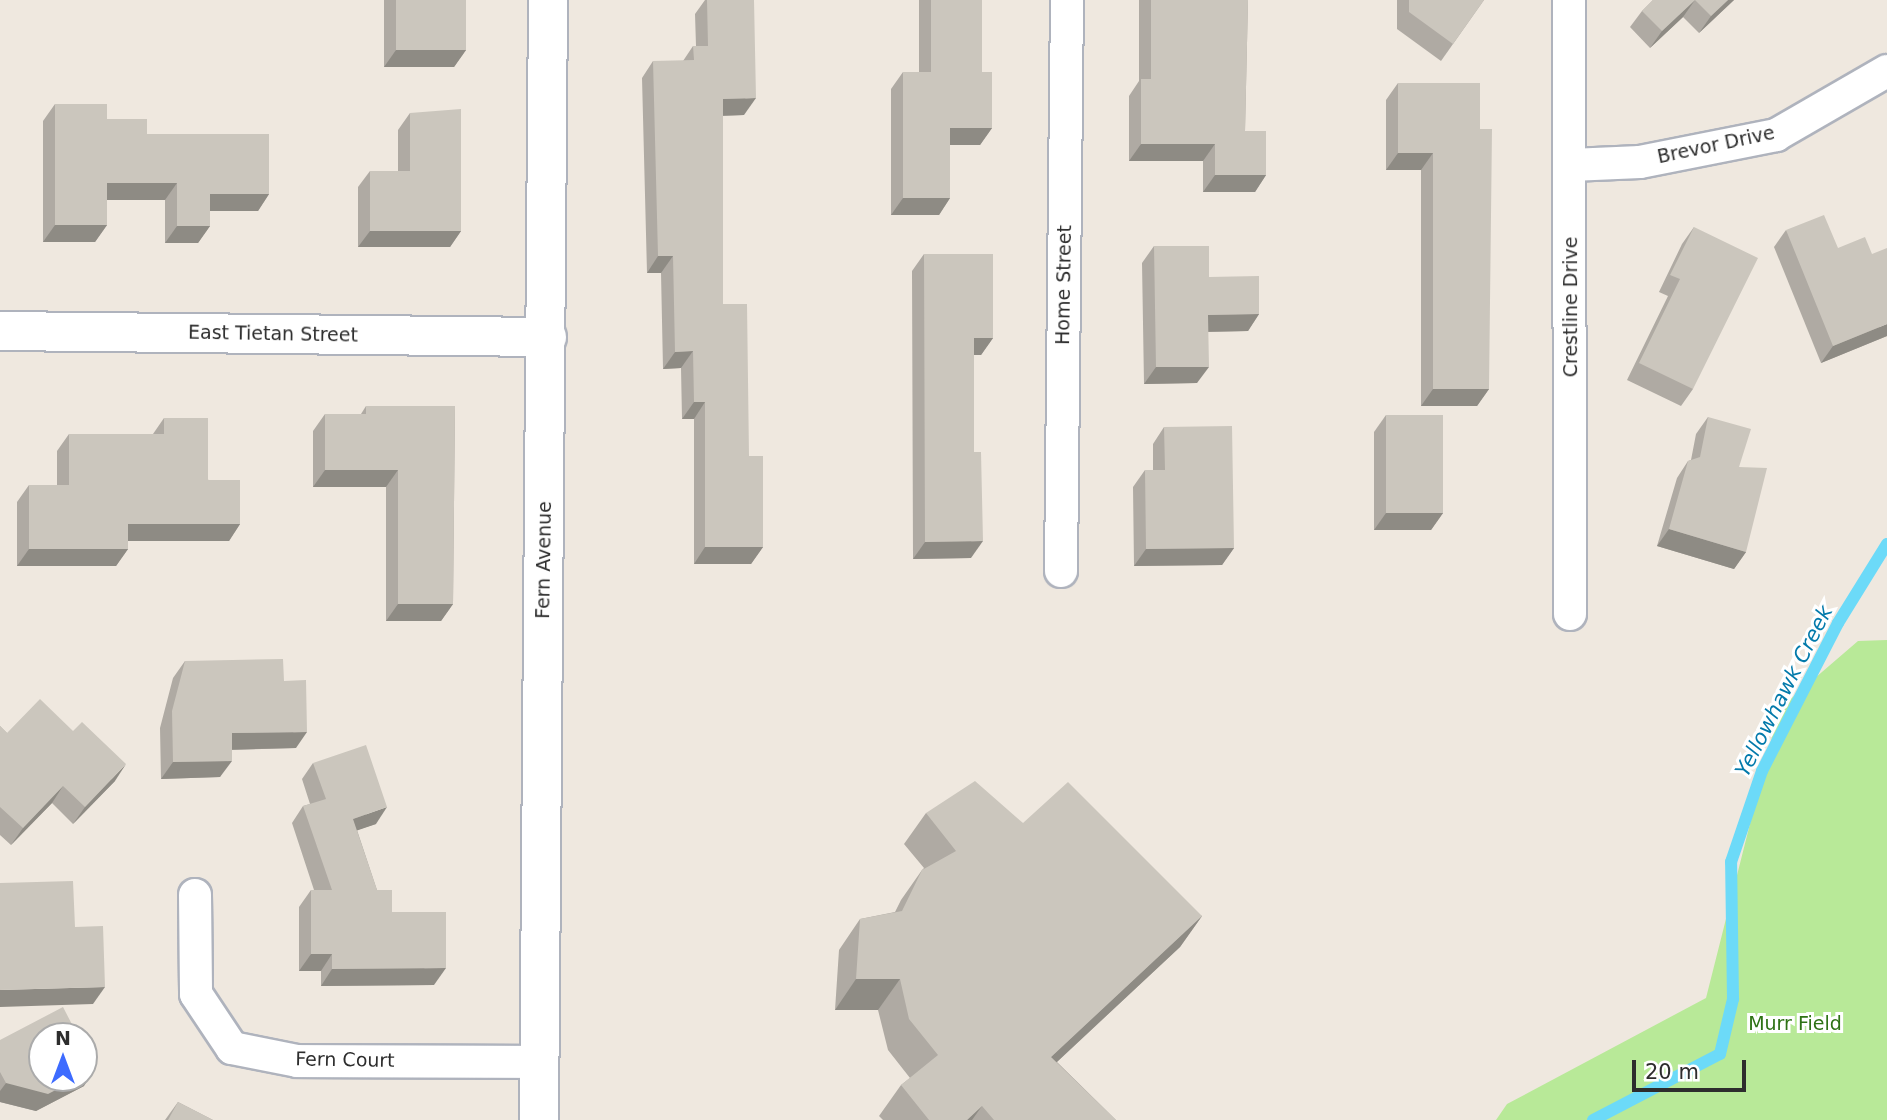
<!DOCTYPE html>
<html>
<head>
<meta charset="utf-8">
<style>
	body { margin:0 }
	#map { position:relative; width:1887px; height:1120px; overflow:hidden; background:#efe8df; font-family:"DejaVu Sans",sans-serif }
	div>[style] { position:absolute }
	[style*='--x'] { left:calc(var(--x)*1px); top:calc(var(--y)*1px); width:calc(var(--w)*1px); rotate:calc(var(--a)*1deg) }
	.green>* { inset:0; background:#b8e998 }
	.stream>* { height:12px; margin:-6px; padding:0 6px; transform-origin:6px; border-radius:6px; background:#6cdaf8 }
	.roads { filter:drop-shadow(2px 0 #afb3bd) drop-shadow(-2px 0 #afb3bd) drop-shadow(0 2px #afb3bd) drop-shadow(0 -2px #afb3bd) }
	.minor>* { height:32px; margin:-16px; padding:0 16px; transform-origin:16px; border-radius:16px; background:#fff }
	.secondary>* { height:38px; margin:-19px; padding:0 19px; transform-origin:19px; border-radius:19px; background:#fff }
	.wall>* { inset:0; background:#afaaa3 }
	.shaded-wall>* { inset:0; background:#8e8b84 }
	.building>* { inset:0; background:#cbc6bd; transform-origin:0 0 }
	span { translate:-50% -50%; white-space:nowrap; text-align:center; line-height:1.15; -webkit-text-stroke:6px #fff; paint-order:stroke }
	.street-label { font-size:19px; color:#2d2d2d }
	.park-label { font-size:19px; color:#2e7215 }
	.water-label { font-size:21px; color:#037aab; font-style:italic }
	.north { position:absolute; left:28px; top:1022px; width:70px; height:70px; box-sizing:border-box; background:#fff; border:2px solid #ababab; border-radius:50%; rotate:0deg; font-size:19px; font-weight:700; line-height:28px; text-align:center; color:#2d2d2d }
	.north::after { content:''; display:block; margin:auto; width:24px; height:32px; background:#3d6bff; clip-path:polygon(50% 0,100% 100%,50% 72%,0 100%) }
	.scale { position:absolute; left:1632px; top:1060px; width:114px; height:32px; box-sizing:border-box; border:4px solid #2d2d2d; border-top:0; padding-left:9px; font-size:21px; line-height:24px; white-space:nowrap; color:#2d2d2d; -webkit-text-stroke:5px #fff; paint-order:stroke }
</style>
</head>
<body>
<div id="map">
	<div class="green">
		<i style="clip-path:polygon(1887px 640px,1887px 1120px,1496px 1120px,1507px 1104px,1706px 998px,1779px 709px,1858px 641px)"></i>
	</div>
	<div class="stream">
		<i style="--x:1593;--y:1120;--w:143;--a:-27.5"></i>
		<i style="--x:1720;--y:1054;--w:57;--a:-76.7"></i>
		<i style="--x:1733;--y:999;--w:137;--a:-90.8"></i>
		<i style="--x:1731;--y:862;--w:96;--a:-71.2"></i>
		<i style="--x:1762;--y:771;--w:166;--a:-62.8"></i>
		<i style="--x:1838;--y:623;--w:93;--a:-58.2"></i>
	</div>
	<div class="roads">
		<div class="minor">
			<i style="--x:1569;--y:0;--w:614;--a:89.91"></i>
			<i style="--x:1571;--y:165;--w:69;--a:-2.5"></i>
			<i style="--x:1640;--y:162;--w:139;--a:-11.2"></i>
			<i style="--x:1776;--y:135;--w:128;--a:-30"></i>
			<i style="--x:1061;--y:571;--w:571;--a:-89.4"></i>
			<i style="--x:195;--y:895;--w:99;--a:89.4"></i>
			<i style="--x:196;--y:994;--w:65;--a:56.3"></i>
			<i style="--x:232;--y:1048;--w:66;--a:11.3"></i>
			<i style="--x:297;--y:1061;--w:243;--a:0.2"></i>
		</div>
		<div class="secondary">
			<i style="--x:0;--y:331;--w:547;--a:0.63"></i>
			<i style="--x:539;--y:1120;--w:1120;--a:-89.54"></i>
		</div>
	</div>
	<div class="wall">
		<i style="clip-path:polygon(384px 0,466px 0,466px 50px,454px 67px,384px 67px)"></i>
		<i style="clip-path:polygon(705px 0,754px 0,744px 115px,723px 116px,723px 304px,763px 547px,751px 564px,694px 564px,694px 419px,682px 419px,681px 368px,663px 369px,661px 273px,647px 273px,642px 78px,653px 61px,683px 61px,693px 46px,696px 46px,695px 14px)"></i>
		<i style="clip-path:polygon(919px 0,982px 0,982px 72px,992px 128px,980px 145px,950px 145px,950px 198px,939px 215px,891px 215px,891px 89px,903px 72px,919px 72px)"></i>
		<i style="clip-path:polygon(1139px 0,1248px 0,1245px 131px,1266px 175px,1255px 192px,1203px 192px,1203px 161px,1129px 161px,1129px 96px,1139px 81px)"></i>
		<i style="clip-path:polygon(1397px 0,1484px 0,1441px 61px,1397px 29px)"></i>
		<i style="clip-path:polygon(1653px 0,1734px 0,1699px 33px,1683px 17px,1650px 48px,1630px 27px,1642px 11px)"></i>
		<i style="clip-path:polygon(1398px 83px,1480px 129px,1489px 389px,1477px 406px,1421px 406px,1421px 170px,1386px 170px,1386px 100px)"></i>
		<i style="clip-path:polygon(55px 104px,107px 119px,147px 134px,269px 194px,258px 211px,210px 211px,210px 226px,198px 243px,165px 243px,165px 200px,107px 200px,107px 225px,95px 242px,43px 242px,43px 121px)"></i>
		<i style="clip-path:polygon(410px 113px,461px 231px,450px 247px,358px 247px,358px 187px,370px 171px,398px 171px,398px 130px)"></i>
		<i style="clip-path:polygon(1694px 227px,1693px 389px,1681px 406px,1627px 380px,1668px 296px,1659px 292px,1682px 244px)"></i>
		<i style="clip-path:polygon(1786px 230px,1887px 336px,1821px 363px,1774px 247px)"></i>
		<i style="clip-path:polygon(1154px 246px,1209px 277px,1259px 314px,1248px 331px,1208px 332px,1197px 383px,1144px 384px,1142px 263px)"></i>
		<i style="clip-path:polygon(924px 254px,993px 338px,981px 355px,974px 355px,971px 558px,913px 559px,912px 271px)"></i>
		<i style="clip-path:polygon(366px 406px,455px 406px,453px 604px,441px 621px,386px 621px,386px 487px,313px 487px,313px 431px,325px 414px,361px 414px)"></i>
		<i style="clip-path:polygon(1386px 415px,1443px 513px,1431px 530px,1374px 530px,1374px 432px)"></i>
		<i style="clip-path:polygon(1708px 417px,1739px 467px,1746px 552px,1734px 569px,1657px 546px,1677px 478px,1688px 461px,1691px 460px,1696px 434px)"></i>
		<i style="clip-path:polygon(164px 418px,240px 524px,229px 541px,128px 541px,128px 549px,116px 566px,17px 566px,17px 502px,29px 485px,57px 485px,57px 451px,69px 434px,153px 434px)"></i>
		<i style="clip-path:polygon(1164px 427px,1234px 548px,1222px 565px,1134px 566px,1133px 487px,1145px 470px,1153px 470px,1153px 444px)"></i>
		<i style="clip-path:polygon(185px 661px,284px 681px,296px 748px,232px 750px,220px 777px,161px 779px,160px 728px,173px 678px)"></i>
		<i style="clip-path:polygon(0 726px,7px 733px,115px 781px,73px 824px,52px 803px,11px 845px,0 835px)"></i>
		<i style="clip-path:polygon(313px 763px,376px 824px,357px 830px,377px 890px,392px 912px,434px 985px,321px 986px,321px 971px,299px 971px,299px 907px,311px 890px,314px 890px,292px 823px,303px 806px,310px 804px,302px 779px)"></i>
		<i style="clip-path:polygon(926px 813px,1023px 823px,1202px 916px,1180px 947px,1057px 1062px,1116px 1120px,883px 1120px,879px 1116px,901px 1085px,910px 1078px,888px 1050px,878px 1010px,835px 1010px,839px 950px,860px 919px,895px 912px,901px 900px,922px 870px,924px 868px,904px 844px)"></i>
		<i style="clip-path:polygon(0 1040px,84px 1086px,36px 1111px,0 1102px)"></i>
		<i style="clip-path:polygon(178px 1102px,213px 1120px,165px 1120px)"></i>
	</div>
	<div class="shaded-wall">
		<i style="clip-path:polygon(1695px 0,1683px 17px,1650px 48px,1662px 31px)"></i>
		<i style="clip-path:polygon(1728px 0,1734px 0,1699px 33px,1711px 16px)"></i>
		<i style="clip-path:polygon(396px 50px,466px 50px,454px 67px,384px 67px)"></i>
		<i style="clip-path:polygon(756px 98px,744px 115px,711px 116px,723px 99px)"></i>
		<i style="clip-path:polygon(950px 128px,992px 128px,980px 145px,939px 145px)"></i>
		<i style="clip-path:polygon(1141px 144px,1215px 144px,1203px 161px,1129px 161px)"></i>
		<i style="clip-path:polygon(1398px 153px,1433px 153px,1421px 170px,1386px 170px)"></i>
		<i style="clip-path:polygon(1215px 175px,1266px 175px,1255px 192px,1203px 192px)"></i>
		<i style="clip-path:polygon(107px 183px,177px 183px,165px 200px,95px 200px)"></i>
		<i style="clip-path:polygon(210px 194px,269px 194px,258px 211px,198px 211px)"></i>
		<i style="clip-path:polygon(903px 198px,950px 198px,939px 215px,891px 215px)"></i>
		<i style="clip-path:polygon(55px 225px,107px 225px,95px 242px,43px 242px)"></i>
		<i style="clip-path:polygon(177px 226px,210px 226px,198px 243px,165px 243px)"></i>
		<i style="clip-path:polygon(370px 231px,461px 231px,450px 247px,358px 247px)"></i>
		<i style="clip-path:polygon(658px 256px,673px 256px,661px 273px,647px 273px)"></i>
		<i style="clip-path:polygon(1259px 314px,1248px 331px,1196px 332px,1208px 315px)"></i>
		<i style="clip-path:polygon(1887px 324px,1887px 336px,1821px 363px,1833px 346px)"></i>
		<i style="clip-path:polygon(974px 338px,993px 338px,981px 355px,962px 355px)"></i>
		<i style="clip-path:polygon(693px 351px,681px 368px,663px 369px,675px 352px)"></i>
		<i style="clip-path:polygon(1156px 367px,1209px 367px,1197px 383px,1144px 384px)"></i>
		<i style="clip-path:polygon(1433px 389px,1489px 389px,1477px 406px,1421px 406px)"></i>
		<i style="clip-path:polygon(694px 402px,705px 402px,694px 419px,682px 419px)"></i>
		<i style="clip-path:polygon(325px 470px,398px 470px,386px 487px,313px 487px)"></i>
		<i style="clip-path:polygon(1386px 513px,1443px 513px,1431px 530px,1374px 530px)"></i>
		<i style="clip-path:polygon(128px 524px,240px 524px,229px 541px,116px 541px)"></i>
		<i style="clip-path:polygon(1669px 529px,1746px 552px,1734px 569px,1657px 546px)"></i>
		<i style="clip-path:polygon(983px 541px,971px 558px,913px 559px,925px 542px)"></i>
		<i style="clip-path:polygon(705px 547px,763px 547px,751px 564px,694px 564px)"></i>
		<i style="clip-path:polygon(1234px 548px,1222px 565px,1134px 566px,1146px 549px)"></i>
		<i style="clip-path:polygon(29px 549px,128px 549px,116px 566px,17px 566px)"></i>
		<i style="clip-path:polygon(398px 604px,453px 604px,441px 621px,386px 621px)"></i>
		<i style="clip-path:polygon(307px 732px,296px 748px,220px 750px,232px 733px)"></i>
		<i style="clip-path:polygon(232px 761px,220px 777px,161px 779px,173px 762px)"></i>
		<i style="clip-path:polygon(126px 764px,115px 781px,73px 824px,85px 807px)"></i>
		<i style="clip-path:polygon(63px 786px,52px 803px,11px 845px,23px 828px)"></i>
		<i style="clip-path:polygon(387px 807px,376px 824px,341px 836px,353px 819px)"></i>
		<i style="clip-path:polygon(1202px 916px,1180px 947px,1030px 1087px,1051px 1057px)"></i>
		<i style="clip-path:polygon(311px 954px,332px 954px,321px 971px,299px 971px)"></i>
		<i style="clip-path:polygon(446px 968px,434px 985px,321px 986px,332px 969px)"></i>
		<i style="clip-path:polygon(856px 979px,900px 979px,878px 1010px,835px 1010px)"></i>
		<i style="clip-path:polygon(105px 987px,93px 1004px,0 1007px,0 990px)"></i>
		<i style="clip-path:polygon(95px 1069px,84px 1086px,36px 1111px,0 1102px,0 1091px,6px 1083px,84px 1078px,84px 1075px)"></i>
		<i style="clip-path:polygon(982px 1106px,972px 1120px,967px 1120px)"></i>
	</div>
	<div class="building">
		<i style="left:396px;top:0;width:70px;height:50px"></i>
		<i style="clip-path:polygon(707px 0,754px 0,756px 98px,723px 99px,723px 304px,747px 304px,749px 456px,763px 456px,763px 547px,705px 547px,705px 402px,694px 402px,693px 351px,675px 352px,673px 256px,658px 256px,653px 61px,694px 60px,693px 46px,708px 46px)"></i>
		<i style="clip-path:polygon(931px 0,982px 0,982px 72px,992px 72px,992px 128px,950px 128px,950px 198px,903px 198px,903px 72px,931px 72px)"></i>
		<i style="clip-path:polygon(1151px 0,1248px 0,1245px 131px,1266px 131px,1266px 175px,1215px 175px,1215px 144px,1141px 144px,1141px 79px,1151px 79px)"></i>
		<i style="clip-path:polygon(1409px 0,1484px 0,1453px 44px,1409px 12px)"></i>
		<i style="clip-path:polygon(1653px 0,1695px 0,1662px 31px,1642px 11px)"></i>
		<i style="clip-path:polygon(1695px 0,1728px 0,1711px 16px)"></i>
		<i style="clip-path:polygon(1398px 83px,1480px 83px,1480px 129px,1492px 129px,1489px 389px,1433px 389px,1433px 153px,1398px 153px)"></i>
		<i style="clip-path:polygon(55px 104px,107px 104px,107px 119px,147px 119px,147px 134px,269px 134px,269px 194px,210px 194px,210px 226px,177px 226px,177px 183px,107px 183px,107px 225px,55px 225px)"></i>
		<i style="clip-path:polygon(461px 109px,461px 231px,370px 231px,370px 171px,410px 171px,410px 113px)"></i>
		<i style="clip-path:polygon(1824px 215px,1838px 248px,1865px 237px,1872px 254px,1887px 248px,1887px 324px,1833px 346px,1786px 230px)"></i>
		<i style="clip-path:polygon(1694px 227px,1758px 258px,1693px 389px,1639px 363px,1680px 279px,1670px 275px)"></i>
		<i style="clip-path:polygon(1154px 246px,1209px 246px,1209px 277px,1259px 276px,1259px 314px,1208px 315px,1209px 367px,1156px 367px)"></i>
		<i style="clip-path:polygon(924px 254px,993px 254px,993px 338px,974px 338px,974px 452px,981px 452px,983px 541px,925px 542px)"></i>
		<i style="clip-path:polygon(366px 406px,455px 406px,453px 604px,398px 604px,398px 470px,325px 470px,325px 414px,366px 414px)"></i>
		<i style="left:1386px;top:415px;width:57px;height:98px"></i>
		<i style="clip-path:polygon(1708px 417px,1751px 429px,1739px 467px,1767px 468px,1746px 552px,1669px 529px,1688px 461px,1700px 457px)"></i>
		<i style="clip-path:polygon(164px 418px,208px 418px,208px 480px,240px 480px,240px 524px,128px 524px,128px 549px,29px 549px,29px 485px,69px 485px,69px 434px,164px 434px)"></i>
		<i style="clip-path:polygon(1232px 426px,1234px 548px,1146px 549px,1145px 470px,1165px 470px,1164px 427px)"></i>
		<i style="clip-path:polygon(283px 659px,284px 681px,306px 680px,307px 732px,232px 733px,232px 761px,173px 762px,172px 711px,185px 661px)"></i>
		<i style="clip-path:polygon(40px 699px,73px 731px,82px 722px,126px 764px,85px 807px,63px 786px,23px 828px,0 807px,0 726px,7px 733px)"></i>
		<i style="clip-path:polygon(366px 745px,387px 807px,353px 819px,377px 890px,392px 890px,392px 912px,446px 912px,446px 968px,332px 969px,332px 954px,311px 954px,311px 890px,332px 890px,303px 806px,326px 799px,313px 763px)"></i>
		<i style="clip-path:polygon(975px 781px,1023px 823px,1068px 782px,1202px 916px,1051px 1057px,1116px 1120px,994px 1120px,982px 1106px,967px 1120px,929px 1120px,901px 1085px,938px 1055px,909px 1019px,900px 979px,856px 979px,860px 919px,902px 911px,922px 870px,956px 851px,926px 813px)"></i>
		<i style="clip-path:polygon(73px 881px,75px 927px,103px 926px,105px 987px,0 990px,0 883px)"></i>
		<i style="clip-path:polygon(63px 1007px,78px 1036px,42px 1036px,42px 1078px,79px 1078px,48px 1094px,6px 1083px,0 1072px,0 1040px)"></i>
		<i style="clip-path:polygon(84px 1047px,95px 1069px,84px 1075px)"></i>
		<i style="clip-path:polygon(178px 1102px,213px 1120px,168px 1120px)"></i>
	</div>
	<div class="street-label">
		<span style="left:1716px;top:145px;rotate:-12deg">Brevor Drive</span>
		<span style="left:1064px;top:285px;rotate:-89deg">Home Street</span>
		<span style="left:1571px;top:307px;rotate:-90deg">Crestline Drive</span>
		<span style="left:273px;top:334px;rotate:1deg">East Tietan Street</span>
		<span style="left:544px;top:560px;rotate:-89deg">Fern Avenue</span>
		<span style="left:345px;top:1060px;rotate:1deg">Fern Court</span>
	</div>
	<div class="park-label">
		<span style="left:1795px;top:1024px">Murr Field</span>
	</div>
	<div class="water-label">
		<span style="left:1784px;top:691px;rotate:-63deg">Yellowhawk Creek</span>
	</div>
	<div class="north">N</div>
	<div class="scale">20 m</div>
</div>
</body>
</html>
